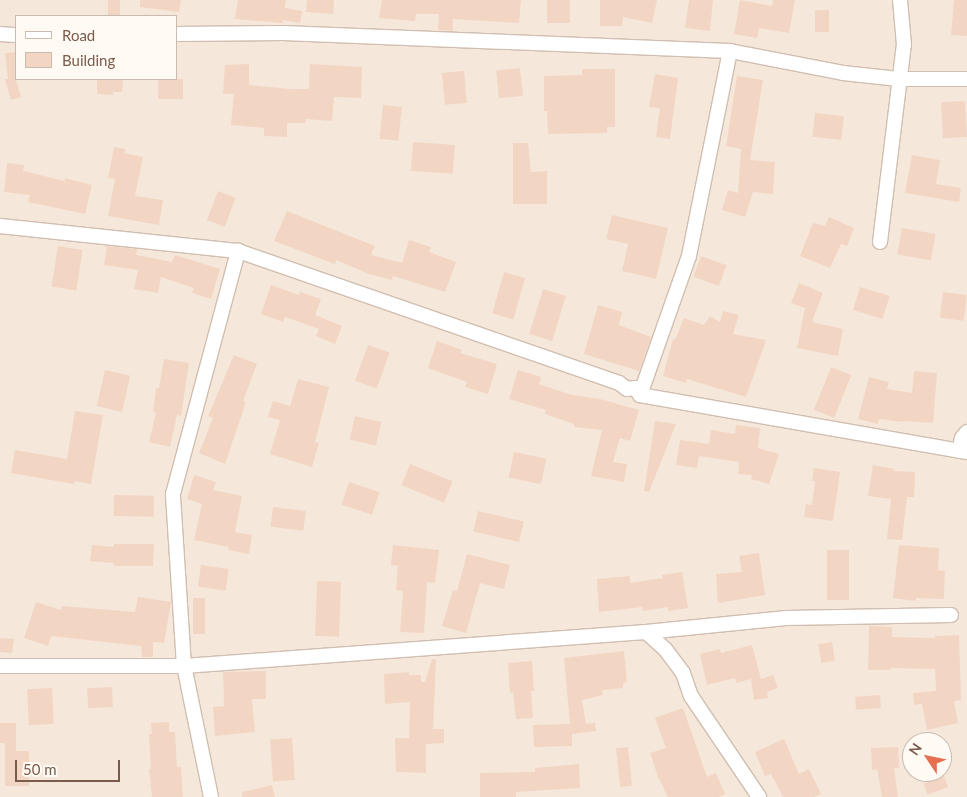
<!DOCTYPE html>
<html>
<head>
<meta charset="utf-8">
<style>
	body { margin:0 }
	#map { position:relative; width:967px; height:797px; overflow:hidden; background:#fdf6ec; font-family:Lato,sans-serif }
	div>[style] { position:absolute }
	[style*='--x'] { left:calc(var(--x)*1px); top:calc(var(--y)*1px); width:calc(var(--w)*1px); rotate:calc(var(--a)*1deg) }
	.residential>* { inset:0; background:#f5e8da }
	.building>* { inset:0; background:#f3d5c3; transform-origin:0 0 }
	.roads { filter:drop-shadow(1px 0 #d1beb0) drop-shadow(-1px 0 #d1beb0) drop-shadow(0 1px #d1beb0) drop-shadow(0 -1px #d1beb0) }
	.street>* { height:14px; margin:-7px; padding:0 7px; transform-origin:7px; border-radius:7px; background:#fff }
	span { translate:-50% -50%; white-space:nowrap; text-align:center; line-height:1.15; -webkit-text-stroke:4px #fffaf3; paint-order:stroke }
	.legend { position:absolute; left:15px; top:15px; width:162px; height:65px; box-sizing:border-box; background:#fffaf3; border:1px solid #cabbb1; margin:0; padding:6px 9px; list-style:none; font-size:15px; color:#7a5c4d }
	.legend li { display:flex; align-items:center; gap:10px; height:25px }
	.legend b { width:25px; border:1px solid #cabbb1 }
	.north { position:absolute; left:902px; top:732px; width:50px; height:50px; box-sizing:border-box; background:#fffaf3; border:1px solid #cabbb1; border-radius:50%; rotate:304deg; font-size:14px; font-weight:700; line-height:20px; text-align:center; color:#7a5c4d }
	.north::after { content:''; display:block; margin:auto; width:18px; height:22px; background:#e76f51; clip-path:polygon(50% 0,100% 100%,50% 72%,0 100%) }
	.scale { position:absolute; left:15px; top:760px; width:105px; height:22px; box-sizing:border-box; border:2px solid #7a5c4d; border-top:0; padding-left:6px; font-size:15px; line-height:18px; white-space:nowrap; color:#7a5c4d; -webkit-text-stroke:4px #fffaf3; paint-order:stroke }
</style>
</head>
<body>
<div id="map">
	<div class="residential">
		<i style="clip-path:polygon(evenodd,0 0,967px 0,967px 797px,0 797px,0 0,16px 16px,176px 16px,176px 79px,16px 79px,16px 16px,0 0,912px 742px,942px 742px,942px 772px,912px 772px,912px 742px)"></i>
	</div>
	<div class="building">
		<i style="left:108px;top:0;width:12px;height:16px"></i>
		<i style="clip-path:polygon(140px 0,181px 0,179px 12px,140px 7px)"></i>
		<i style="clip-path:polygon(238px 0,286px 0,285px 8px,302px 11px,300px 23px,283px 20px,283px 23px,235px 19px)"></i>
		<i style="clip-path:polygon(307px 0,334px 0,333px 14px,306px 12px)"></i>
		<i style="clip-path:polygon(382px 0,521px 0,519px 23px,453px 19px,453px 31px,438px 30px,439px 14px,416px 14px,415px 21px,379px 18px)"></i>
		<i style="left:547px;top:0;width:23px;height:23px"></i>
		<i style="clip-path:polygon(600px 0,657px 0,652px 23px,623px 17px,622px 26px,600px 26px)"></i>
		<i style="clip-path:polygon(689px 0,713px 0,710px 31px,685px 28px)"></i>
		<i style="clip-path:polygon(740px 0,772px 6px,773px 0,795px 0,789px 33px,759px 28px,757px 38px,734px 34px)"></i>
		<i style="clip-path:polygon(954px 0,967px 0,967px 36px,951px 35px)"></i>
		<i style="left:815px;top:10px;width:14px;height:22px"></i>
		<i style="clip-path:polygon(16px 52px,16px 80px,21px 97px,11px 100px,5px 79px,8px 79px,5px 53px)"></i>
		<i style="clip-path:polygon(249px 64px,249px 85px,291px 89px,309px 89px,310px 64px,362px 67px,361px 98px,334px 97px,332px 121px,306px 119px,305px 123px,287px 123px,287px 137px,264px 136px,264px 128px,231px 125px,234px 94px,223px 94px,225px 65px)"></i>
		<i style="left:520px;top:68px;width:28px;height:24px;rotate:84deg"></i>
		<i style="clip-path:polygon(582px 69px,615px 69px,615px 127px,607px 127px,607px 133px,548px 134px,547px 111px,544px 111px,544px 76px,582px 75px)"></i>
		<i style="left:464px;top:71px;width:32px;height:22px;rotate:85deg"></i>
		<i style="clip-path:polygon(655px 74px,678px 78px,670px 139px,656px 137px,660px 108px,649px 107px)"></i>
		<i style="clip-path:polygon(737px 76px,763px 80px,750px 160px,775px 162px,773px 194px,753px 192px,745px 217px,722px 210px,728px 190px,738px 193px,741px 149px,726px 146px)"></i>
		<i style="clip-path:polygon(97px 79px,123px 79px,122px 92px,113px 92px,113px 95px,97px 94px)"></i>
		<i style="left:158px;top:79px;width:25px;height:20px"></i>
		<i style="left:965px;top:101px;width:36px;height:24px;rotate:87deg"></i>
		<i style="left:383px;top:105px;width:19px;height:34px;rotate:6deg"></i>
		<i style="left:815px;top:113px;width:29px;height:24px;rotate:6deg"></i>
		<i style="left:413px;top:142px;width:42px;height:29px;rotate:4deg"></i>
		<i style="clip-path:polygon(513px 143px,528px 143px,531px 172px,547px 171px,547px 204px,513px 204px)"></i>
		<i style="clip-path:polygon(114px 147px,125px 149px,124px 153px,143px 157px,135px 196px,163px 200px,159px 225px,108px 216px,115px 179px,108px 178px)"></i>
		<i style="clip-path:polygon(912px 155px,940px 160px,936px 184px,961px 188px,959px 202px,905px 193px)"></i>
		<i style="clip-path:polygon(7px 163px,24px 165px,23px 171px,65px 181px,65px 178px,92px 185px,85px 214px,28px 202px,30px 195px,4px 192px)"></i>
		<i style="left:218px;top:191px;width:19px;height:31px;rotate:21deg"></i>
		<i style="clip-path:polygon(287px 211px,375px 246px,371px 255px,402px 263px,409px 240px,431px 247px,429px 252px,456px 262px,445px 292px,393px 276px,392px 280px,369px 274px,336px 260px,335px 264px,274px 241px)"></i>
		<i style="clip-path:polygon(612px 215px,668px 228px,656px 279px,622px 271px,628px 244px,606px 239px)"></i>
		<i style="clip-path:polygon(829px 217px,854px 228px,847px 246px,841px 244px,830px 268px,800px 256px,813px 223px,825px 226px)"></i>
		<i style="left:902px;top:228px;width:34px;height:27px;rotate:10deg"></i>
		<i style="left:58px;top:246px;width:25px;height:41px;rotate:9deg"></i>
		<i style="clip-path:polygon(107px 246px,137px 249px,136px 255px,172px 262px,175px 255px,220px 269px,211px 299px,192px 293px,194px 288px,161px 277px,158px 293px,134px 289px,138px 270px,104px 265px)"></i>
		<i style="left:701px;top:256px;width:27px;height:22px;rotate:20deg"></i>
		<i style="left:504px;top:272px;width:22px;height:43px;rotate:16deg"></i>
		<i style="clip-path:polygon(799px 283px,823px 293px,812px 322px,843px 329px,838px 356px,797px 348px,805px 308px,791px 303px)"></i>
		<i style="clip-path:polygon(271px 285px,299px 295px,300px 292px,321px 299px,315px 315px,342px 326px,335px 344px,316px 336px,319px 329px,285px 317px,283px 322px,261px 314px)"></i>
		<i style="left:860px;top:287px;width:31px;height:24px;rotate:17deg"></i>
		<i style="left:543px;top:289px;width:24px;height:47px;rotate:17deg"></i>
		<i style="left:943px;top:292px;width:24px;height:26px;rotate:7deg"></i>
		<i style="clip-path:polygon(598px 305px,622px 312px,619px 325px,651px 337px,639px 371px,584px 354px)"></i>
		<i style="clip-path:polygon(723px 311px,739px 315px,733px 334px,766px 340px,746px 397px,687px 379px,686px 383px,663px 376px,673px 339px,675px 340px,684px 318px,704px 325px,710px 316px,720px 322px)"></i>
		<i style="clip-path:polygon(437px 341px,462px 350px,460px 353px,497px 364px,488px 394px,465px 387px,467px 382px,428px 368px)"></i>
		<i style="left:368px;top:345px;width:23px;height:38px;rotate:20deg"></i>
		<i style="clip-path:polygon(234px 355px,257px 364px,243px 401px,246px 402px,225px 464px,199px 453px,213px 418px,208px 416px)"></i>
		<i style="clip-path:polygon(164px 359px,189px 363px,181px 416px,177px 415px,170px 447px,149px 442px,156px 413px,153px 412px,156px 388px,159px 388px)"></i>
		<i style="left:831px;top:367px;width:22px;height:46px;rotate:22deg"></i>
		<i style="left:105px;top:370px;width:26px;height:37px;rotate:13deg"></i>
		<i style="clip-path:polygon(518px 370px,541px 377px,539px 384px,572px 395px,600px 399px,639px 410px,630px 441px,620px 438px,613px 462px,627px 464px,624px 482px,591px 476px,602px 430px,574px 427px,574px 424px,545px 414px,546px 410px,509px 399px)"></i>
		<i style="clip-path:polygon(914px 371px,937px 373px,933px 423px,903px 421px,903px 422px,879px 419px,878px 424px,858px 419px,869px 377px,889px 382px,887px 389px,912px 393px)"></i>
		<i style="clip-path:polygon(298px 379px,329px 387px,315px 442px,319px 443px,312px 467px,270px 454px,280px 420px,268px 417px,273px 401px,290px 406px)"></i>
		<i style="clip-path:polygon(75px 411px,103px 415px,91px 484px,75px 481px,74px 484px,11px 473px,15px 450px,67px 459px)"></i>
		<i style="left:355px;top:416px;width:27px;height:24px;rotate:13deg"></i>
		<i style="clip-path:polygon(655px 421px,676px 424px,649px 492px,644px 491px)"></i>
		<i style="clip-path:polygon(736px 425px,760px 428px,758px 448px,779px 454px,769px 484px,751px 479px,752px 475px,738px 474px,739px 462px,699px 456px,697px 468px,676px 465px,680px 440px,709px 444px,711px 430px,735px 434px)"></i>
		<i style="left:514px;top:452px;width:33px;height:26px;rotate:12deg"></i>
		<i style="left:410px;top:464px;width:46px;height:23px;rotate:22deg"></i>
		<i style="clip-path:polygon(873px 465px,894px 469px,894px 471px,915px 472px,914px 497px,907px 497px,902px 540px,887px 539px,891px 499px,868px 496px)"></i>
		<i style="clip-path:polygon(814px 468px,840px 472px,833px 521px,804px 517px,806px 504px,812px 505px,815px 481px,812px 481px)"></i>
		<i style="clip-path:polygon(194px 475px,216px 482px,213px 490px,242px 496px,235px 532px,252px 535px,249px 554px,228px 550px,229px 547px,194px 540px,202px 504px,187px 499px)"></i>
		<i style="left:349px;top:482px;width:32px;height:24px;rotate:18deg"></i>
		<i style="left:114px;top:495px;width:40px;height:21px;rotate:1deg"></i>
		<i style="left:273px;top:507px;width:33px;height:20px;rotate:7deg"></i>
		<i style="left:478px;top:511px;width:47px;height:21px;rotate:13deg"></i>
		<i style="clip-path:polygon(114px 544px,154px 544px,153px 566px,114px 566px,114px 563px,90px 561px,92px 545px,114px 547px)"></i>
		<i style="clip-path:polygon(393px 545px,439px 550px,435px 583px,427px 582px,424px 633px,400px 632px,403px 591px,396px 590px,398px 566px,391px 565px)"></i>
		<i style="clip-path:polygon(899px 545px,939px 548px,938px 570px,945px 571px,944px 599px,916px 598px,916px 601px,893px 598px)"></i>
		<i style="left:827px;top:550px;width:22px;height:50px"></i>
		<i style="clip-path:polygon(759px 553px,765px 595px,718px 603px,716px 574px,742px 572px,739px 556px)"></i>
		<i style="clip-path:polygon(467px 554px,510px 565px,504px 589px,480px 583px,466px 633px,442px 626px,453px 590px,457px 591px)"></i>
		<i style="left:201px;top:565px;width:28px;height:22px;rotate:8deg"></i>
		<i style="clip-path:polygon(682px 572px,688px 608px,668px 611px,668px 607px,643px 611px,642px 607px,599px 612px,597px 579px,630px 576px,630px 583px,663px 578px,662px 575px)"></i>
		<i style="left:317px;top:581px;width:24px;height:55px;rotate:2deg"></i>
		<i style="clip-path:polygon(138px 597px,171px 602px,164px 643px,153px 642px,153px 657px,142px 657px,141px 646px,51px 636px,48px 646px,24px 638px,36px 602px,61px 610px,62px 606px,135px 612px)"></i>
		<i style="left:193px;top:598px;width:12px;height:36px"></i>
		<i style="clip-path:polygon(869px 626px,892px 627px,892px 637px,935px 638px,935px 636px,959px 635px,961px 700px,954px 701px,958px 723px,927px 730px,922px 704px,914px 705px,913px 693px,936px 691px,935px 669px,891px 668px,891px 670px,868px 670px)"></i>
		<i style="clip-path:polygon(0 638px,14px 639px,12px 653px,0 652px)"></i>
		<i style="left:832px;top:642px;width:19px;height:14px;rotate:81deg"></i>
		<i style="clip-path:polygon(752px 645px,761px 679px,773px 675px,778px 688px,767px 692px,768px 698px,754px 700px,751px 679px,736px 683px,735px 678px,707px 685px,700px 654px,720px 649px,721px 653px)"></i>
		<i style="clip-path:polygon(624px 651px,627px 682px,623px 683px,623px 688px,602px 690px,603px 695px,582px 700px,586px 724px,595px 723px,596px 731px,572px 734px,572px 746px,534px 747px,533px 725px,570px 724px,564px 658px)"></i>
		<i style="clip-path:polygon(432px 659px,436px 659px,433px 729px,444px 729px,444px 743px,426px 744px,426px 773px,396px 772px,395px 738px,409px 738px,410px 702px,385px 704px,384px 674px,409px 672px,409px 675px,421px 675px,421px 682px,425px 682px)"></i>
		<i style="clip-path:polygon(532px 661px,534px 691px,531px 691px,533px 718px,516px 719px,513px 692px,510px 693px,508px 663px)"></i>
		<i style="clip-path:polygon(266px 671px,266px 699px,252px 699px,255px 732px,215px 736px,213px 707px,224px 706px,223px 672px)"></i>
		<i style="left:112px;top:687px;width:20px;height:25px;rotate:87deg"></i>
		<i style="left:52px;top:688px;width:36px;height:25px;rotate:87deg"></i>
		<i style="left:880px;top:695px;width:13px;height:25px;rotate:86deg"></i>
		<i style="clip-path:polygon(683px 708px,707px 777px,716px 773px,725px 794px,719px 797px,668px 797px,658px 777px,650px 753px,666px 748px,655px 718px)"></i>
		<i style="clip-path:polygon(169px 722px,169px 732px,175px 732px,177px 767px,181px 767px,183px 797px,152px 797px,149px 769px,151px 769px,149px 734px,152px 734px,151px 723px)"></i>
		<i style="clip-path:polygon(0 723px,16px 723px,16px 751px,29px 751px,29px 786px,5px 786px,5px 743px,0 743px)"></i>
		<i style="left:292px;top:738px;width:42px;height:22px;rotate:86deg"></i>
		<i style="clip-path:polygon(784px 739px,799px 774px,809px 769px,821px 794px,814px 797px,783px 797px,771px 774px,765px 776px,755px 752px)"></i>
		<i style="left:628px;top:747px;width:39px;height:12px;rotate:84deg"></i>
		<i style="clip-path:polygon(898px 747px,899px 768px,894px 768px,898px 797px,882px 797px,877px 769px,872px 770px,871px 748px)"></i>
		<i style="clip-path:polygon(579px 764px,580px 788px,516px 792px,516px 797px,480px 797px,480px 773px,535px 772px,535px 768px)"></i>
		<i style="left:944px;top:776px;width:12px;height:22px;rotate:70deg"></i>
		<i style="clip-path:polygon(272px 785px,275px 797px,242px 797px,242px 792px)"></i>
	</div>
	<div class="roads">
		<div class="street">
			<i style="--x:0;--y:34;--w:16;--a:4"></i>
			<i style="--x:176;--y:34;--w:107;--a:-0.5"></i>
			<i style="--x:283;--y:33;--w:447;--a:2.3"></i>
			<i style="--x:730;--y:51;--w:115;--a:11"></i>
			<i style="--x:843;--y:73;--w:56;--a:6.1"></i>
			<i style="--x:899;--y:79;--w:68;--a:0"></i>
			<i style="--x:0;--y:226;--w:239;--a:6"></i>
			<i style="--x:238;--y:251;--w:403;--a:19.1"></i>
			<i style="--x:619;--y:383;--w:10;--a:37"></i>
			<i style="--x:627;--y:389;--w:8;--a:-7"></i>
			<i style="--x:635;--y:388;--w:9;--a:54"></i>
			<i style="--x:640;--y:395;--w:147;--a:-70.6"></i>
			<i style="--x:689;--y:256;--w:209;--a:-78.7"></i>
			<i style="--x:880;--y:242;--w:198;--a:-83.1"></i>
			<i style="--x:904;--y:45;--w:45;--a:-95.1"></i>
			<i style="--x:640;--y:395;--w:332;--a:9.9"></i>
			<i style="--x:959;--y:451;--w:13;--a:-77"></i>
			<i style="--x:962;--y:438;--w:8;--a:-50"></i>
			<i style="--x:646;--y:632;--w:141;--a:-5.7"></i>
			<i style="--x:786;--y:618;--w:165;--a:-1"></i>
			<i style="--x:0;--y:666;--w:184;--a:0"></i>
			<i style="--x:184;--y:666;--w:463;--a:-4.2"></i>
			<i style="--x:646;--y:632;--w:25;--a:42"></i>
			<i style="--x:665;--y:649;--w:30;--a:53"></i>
			<i style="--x:683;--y:673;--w:24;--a:71"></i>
			<i style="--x:691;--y:696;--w:122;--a:56"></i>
			<i style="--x:211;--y:797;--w:134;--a:-101.6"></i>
			<i style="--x:184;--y:666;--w:172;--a:-93.7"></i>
			<i style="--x:173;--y:494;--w:252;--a:-75"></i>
		</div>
	</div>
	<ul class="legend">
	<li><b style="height:6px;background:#fff"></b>Road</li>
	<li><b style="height:14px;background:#f3d5c3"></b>Building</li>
	</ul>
	<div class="north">N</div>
	<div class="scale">50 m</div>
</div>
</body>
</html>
